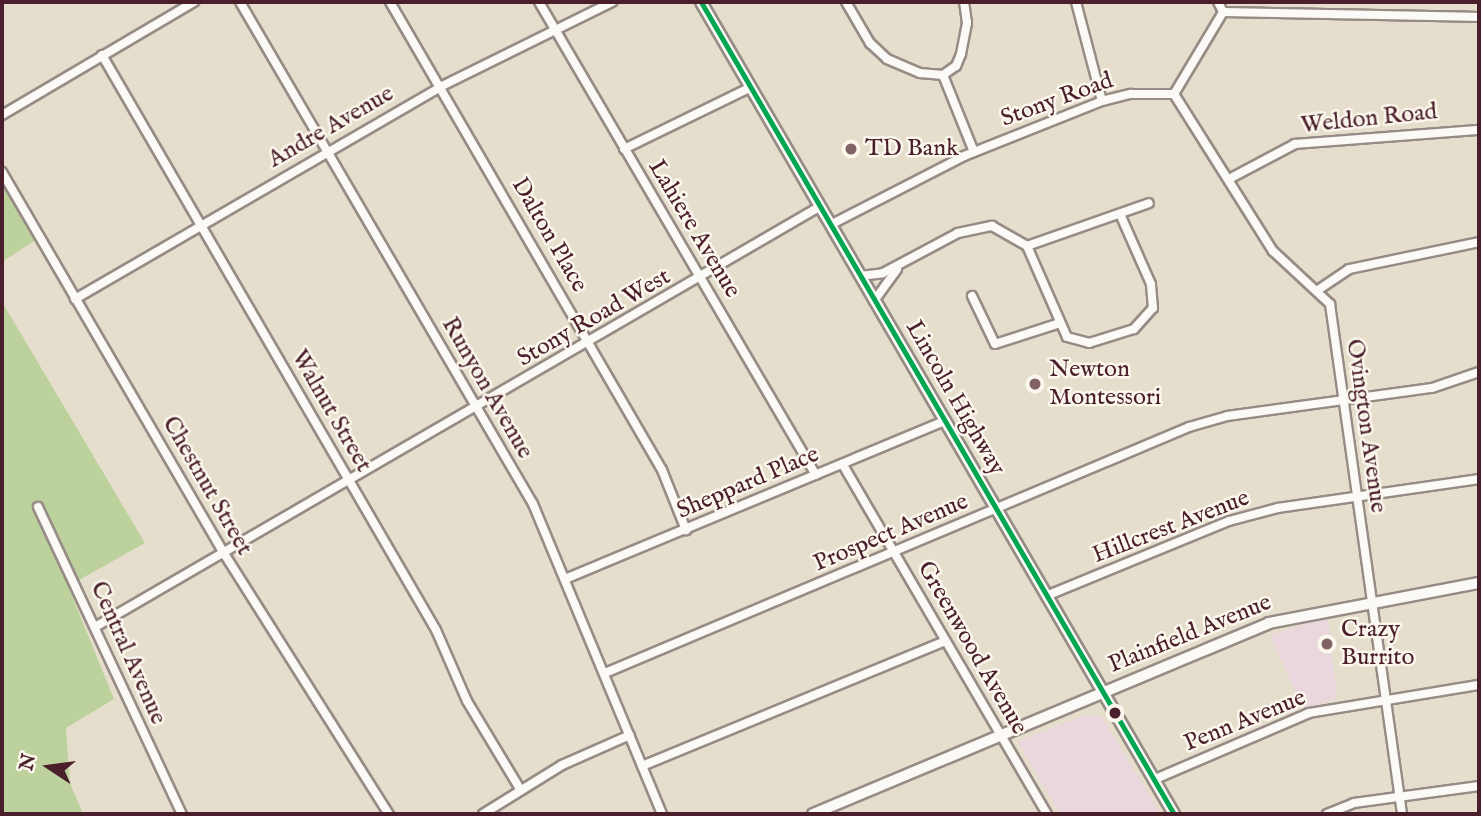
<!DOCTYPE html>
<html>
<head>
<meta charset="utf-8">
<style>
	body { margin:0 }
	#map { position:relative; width:1481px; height:816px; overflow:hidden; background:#e6decc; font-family:"IM FELL English",serif }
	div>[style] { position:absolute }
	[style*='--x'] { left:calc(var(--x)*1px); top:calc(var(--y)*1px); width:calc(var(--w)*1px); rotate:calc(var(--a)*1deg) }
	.built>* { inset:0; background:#e9d7dd }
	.green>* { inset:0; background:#bcd19c }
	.roads { filter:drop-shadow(2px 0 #978c85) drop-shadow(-2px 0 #978c85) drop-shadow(0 2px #978c85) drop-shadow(0 -2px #978c85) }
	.street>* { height:8px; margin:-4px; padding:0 4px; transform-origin:4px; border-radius:4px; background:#fbfaf7 }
	.secondary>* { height:10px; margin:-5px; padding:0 5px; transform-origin:5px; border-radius:5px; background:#fbfaf7 }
	.bus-1>* { height:5px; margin:-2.5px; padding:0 2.5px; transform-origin:2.5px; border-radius:2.5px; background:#00a651 }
	.dots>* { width:19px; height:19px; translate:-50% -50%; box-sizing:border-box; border:4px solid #fbf7ec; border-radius:50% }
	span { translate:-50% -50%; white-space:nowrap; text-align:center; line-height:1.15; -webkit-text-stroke:5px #fbf7ec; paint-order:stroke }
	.street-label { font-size:24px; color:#4a1f2b }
	.poi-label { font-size:24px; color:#4a1f2b }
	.left { translate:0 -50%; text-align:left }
	.frame { position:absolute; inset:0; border:4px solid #4a1f2b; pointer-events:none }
	.north { position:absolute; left:14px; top:732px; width:70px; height:70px; -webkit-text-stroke:5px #fbf7ec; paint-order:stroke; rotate:283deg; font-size:19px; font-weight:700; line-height:28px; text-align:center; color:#4a1f2b }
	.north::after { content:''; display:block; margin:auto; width:24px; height:32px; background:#4a1f2b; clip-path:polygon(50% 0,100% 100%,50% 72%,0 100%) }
</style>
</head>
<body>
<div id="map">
	<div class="built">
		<i style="clip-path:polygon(1328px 617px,1337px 698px,1304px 710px,1270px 635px)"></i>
		<i style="clip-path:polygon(1086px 715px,1101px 716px,1161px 814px,1060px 814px,1017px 741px)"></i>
	</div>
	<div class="green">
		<i style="clip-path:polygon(2px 171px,43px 235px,2px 262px)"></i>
		<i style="clip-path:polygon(2px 302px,145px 543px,68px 586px,114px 699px,66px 728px,70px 783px,83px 814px,2px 814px)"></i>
	</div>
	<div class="roads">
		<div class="street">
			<i style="--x:240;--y:2;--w:581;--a:59.73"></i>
			<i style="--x:533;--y:504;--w:336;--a:67.4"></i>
			<i style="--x:390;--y:2;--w:541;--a:59.83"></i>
			<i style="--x:662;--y:470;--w:65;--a:68.2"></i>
			<i style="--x:539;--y:2;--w:548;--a:59.65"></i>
			<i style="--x:846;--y:2;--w:48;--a:59.7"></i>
			<i style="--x:870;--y:43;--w:23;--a:43"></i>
			<i style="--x:887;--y:59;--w:36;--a:23"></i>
			<i style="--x:920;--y:73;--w:23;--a:5"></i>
			<i style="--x:1076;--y:2;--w:102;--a:75.3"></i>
			<i style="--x:1218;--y:2;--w:11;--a:63"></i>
			<i style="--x:1223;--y:12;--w:256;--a:1.1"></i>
			<i style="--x:102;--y:55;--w:665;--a:59.85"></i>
			<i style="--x:436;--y:630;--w:77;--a:66.4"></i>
			<i style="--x:467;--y:701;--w:103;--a:58.9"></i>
			<i style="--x:943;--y:75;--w:83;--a:68.1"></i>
			<i style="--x:943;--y:75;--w:16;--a:-35"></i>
			<i style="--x:956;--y:66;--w:13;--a:-67"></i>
			<i style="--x:961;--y:54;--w:32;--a:-79"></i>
			<i style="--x:967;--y:23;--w:21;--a:-98"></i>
			<i style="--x:1174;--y:94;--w:186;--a:57.8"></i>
			<i style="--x:1273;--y:251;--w:78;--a:42.9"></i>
			<i style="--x:1330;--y:304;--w:515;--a:81.96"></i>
			<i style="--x:2;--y:115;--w:223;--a:-30.5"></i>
			<i style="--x:624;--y:149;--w:139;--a:-26"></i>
			<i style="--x:2;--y:172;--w:443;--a:59.8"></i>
			<i style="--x:225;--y:555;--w:307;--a:57.7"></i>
			<i style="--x:1229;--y:179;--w:75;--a:-27.9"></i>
			<i style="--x:1295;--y:144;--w:185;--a:-4.4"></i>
			<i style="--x:830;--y:225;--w:151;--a:-27.2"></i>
			<i style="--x:964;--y:156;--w:149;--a:-21.7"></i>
			<i style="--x:1102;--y:101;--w:30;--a:-14"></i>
			<i style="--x:1131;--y:94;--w:43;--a:0"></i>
			<i style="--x:1174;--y:94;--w:96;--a:-59.1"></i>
			<i style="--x:1027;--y:246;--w:129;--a:-19.4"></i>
			<i style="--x:860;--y:276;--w:23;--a:-7"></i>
			<i style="--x:883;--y:273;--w:85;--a:-28.1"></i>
			<i style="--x:958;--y:233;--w:35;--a:-12"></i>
			<i style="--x:992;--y:226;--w:40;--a:29.7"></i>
			<i style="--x:1027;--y:246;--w:99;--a:66.3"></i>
			<i style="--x:1067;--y:337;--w:23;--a:15"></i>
			<i style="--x:1089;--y:343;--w:47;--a:-17.3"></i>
			<i style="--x:1134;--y:329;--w:28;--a:-48"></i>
			<i style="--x:1153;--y:308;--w:24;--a:-95"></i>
			<i style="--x:1151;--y:284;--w:77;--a:-113.9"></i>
			<i style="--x:1318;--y:290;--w:37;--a:-34"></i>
			<i style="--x:1349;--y:269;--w:133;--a:-11.7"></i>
			<i style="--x:972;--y:296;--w:53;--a:64.4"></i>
			<i style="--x:995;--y:344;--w:68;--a:-17.9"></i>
			<i style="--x:75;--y:299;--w:422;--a:-30.1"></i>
			<i style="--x:440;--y:87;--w:192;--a:-26.3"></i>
			<i style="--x:874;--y:301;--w:39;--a:-54"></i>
			<i style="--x:843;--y:465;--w:404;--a:59.7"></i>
			<i style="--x:38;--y:507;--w:339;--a:64.9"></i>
			<i style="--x:565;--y:579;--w:411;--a:-22.6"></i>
			<i style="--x:1046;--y:596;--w:198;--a:-22.3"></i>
			<i style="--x:1229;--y:521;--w:51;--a:-14.9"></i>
			<i style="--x:1278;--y:508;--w:203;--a:-8.2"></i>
			<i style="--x:95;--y:627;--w:837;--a:-30.12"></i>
			<i style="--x:605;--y:673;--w:634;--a:-22.84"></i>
			<i style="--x:1189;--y:427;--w:40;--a:-16"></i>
			<i style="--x:1227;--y:416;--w:207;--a:-7.8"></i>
			<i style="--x:1432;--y:388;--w:50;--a:-18.8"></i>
			<i style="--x:642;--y:766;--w:328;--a:-22.4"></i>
			<i style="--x:1153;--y:780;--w:170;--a:-23.2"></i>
			<i style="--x:1309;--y:713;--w:172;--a:-9.4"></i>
			<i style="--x:483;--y:814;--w:93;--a:-31.8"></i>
			<i style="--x:562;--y:765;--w:74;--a:-23.8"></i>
			<i style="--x:1327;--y:814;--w:29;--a:-22"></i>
			<i style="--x:1354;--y:803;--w:126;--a:-7.7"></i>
		</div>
		<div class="secondary">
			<i style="--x:701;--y:2;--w:940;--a:59.78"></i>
			<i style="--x:813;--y:814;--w:494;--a:-22.7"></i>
			<i style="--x:1269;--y:623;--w:214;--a:-10.8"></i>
		</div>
	</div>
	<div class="bus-1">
		<i style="--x:701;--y:2;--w:940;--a:59.78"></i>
	</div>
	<div class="dots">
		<i style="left:851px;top:149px;background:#816263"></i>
		<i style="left:1035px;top:384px;background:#816263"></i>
		<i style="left:1327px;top:644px;background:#816263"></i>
		<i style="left:1115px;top:713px;background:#4a1f2b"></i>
	</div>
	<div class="street-label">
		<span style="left:1057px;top:100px;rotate:-20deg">Stony Road</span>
		<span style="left:1369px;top:119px;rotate:-6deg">Weldon Road</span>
		<span style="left:331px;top:127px;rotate:-30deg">Andre Avenue</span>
		<span style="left:694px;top:229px;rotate:59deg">Lahiere Avenue</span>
		<span style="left:549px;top:235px;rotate:60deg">Dalton Place</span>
		<span style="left:594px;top:318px;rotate:-30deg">Stony Road West</span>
		<span style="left:487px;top:388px;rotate:60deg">Runyon Avenue</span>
		<span style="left:955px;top:398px;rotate:60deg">Lincoln Highway</span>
		<span style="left:331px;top:411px;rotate:60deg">Walnut Street</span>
		<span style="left:1366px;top:426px;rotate:82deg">Ovington Avenue</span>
		<span style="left:748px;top:483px;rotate:-23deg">Sheppard Place</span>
		<span style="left:207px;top:486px;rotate:60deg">Chestnut Street</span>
		<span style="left:1171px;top:527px;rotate:-21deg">Hillcrest Avenue</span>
		<span style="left:891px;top:533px;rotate:-23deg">Prospect Avenue</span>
		<span style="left:1190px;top:634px;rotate:-22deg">Plainfield Avenue</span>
		<span style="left:972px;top:648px;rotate:60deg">Greenwood Avenue</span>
		<span style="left:128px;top:653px;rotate:66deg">Central Avenue</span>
		<span style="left:1245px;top:721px;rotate:-22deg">Penn Avenue</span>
	</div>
	<div class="poi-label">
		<span class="left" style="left:865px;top:149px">TD Bank</span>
		<span class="left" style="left:1049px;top:384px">Newton<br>Montessori</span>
		<span class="left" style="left:1341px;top:644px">Crazy<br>Burrito</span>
	</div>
	<div class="frame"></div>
	<div class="north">N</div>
</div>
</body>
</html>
